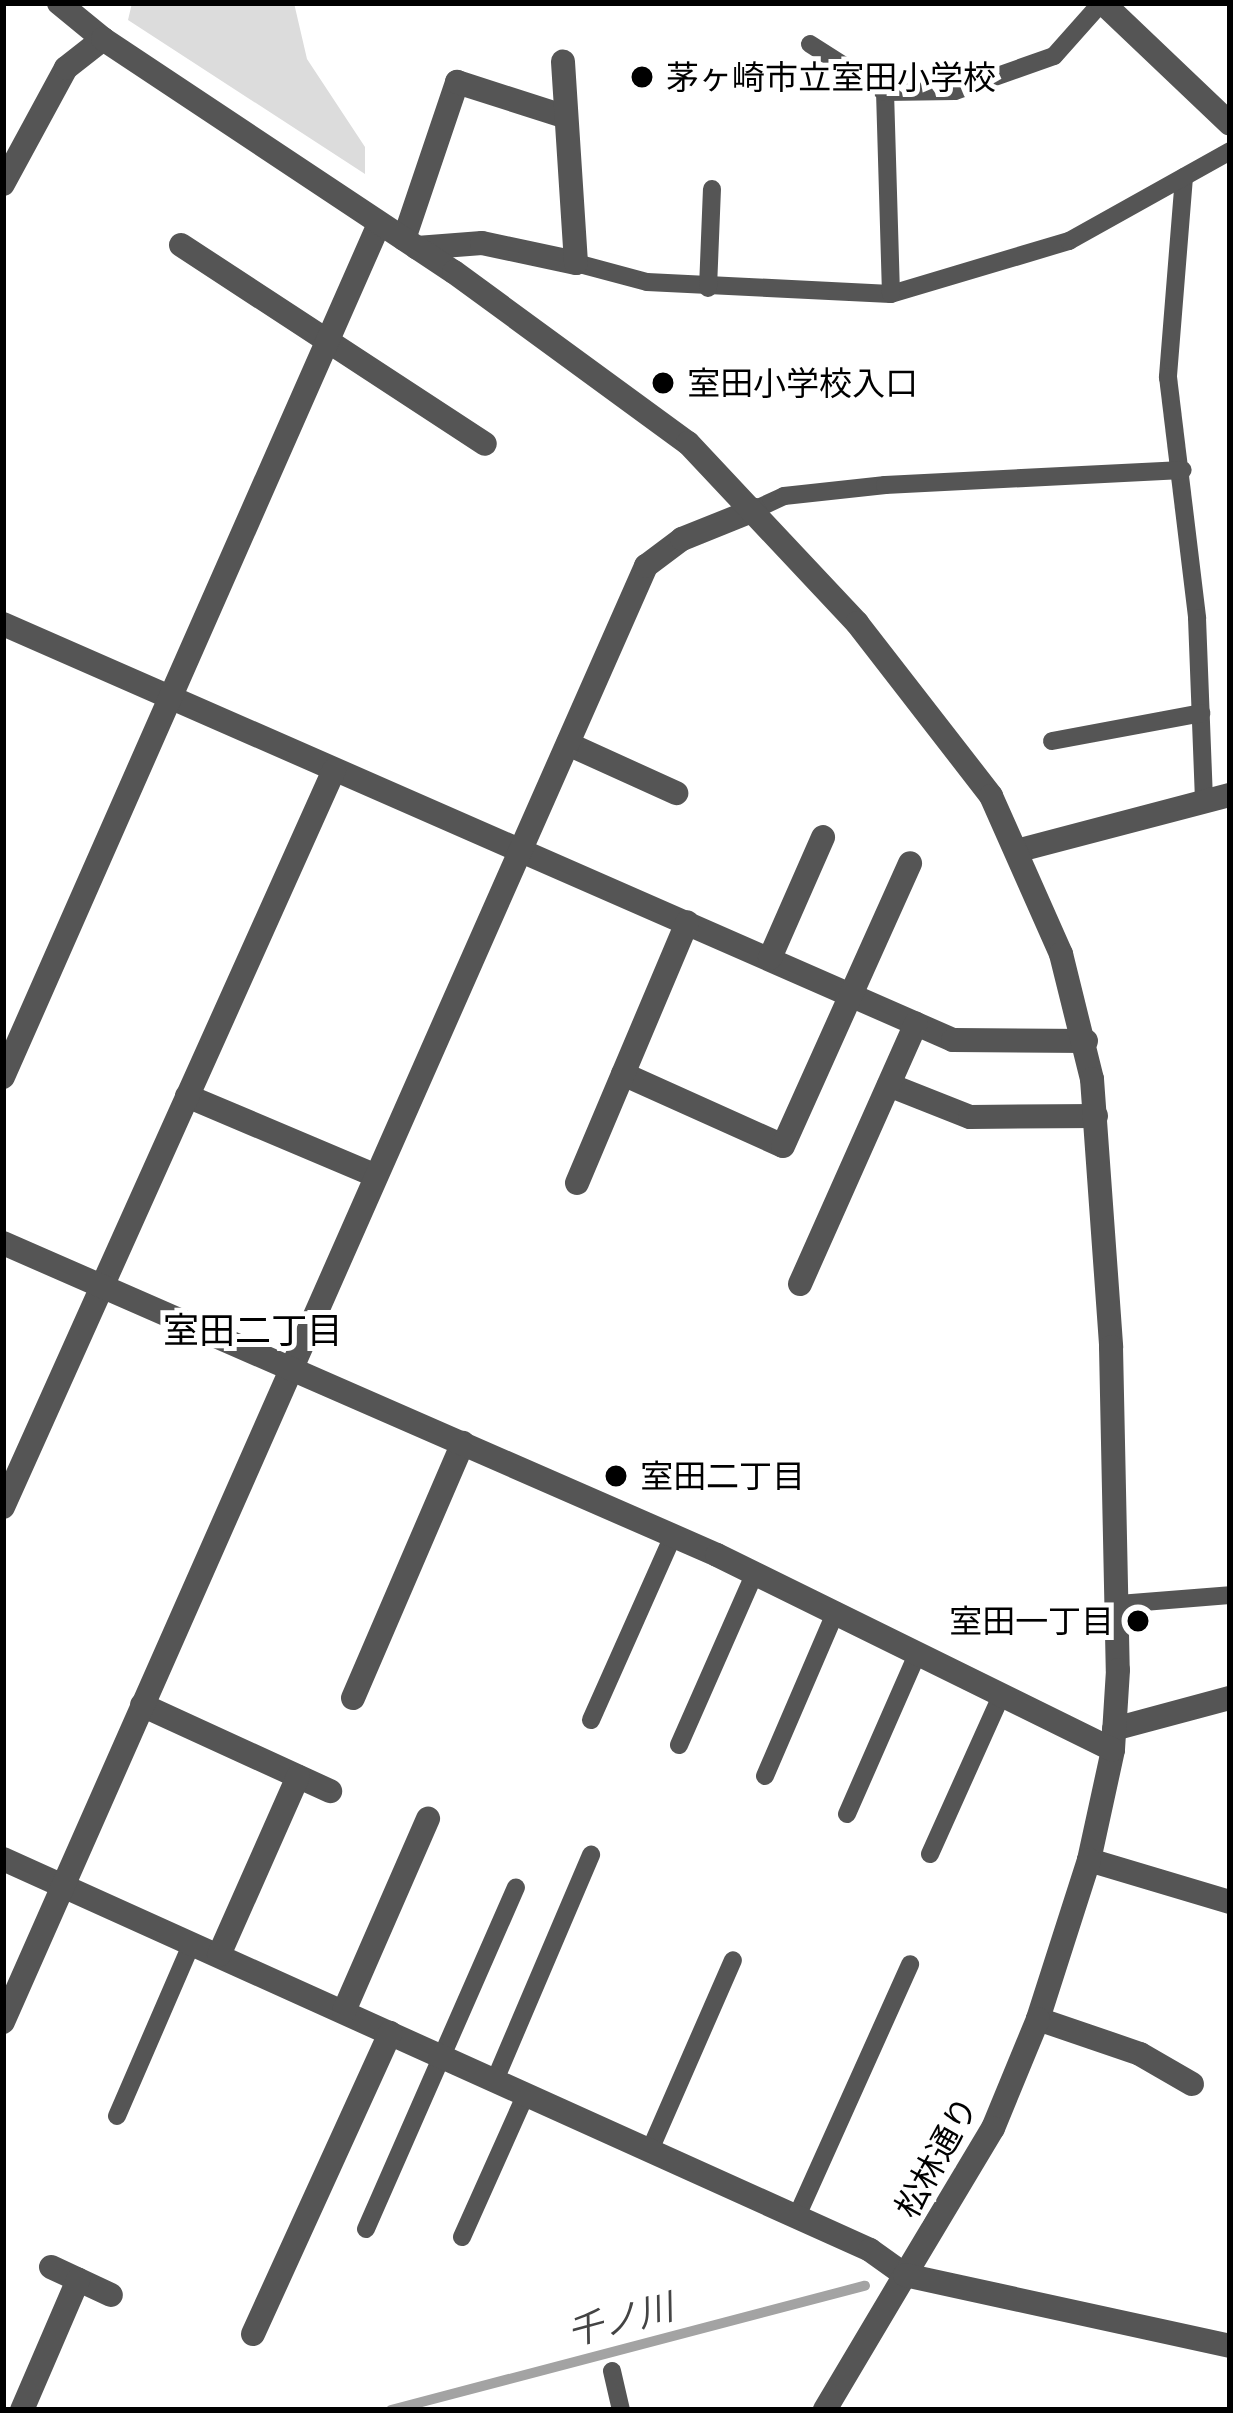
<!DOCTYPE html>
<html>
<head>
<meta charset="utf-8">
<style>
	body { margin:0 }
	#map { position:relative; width:1233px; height:2413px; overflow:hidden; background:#fff; font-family:Lato,"Noto Sans JP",sans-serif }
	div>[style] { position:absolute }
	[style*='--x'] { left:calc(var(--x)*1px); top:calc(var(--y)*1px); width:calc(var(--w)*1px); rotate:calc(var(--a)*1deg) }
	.green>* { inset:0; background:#dcdcdc }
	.stream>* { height:10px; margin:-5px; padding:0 5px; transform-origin:5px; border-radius:5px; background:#a3a3a3 }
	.service>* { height:18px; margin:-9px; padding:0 9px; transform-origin:9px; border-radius:9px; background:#555 }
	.minor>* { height:24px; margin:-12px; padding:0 12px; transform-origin:12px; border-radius:12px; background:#555 }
	.tertiary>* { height:24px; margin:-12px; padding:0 12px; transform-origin:12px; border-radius:12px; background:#555 }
	.dots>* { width:33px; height:33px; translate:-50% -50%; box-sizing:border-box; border:6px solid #fff; border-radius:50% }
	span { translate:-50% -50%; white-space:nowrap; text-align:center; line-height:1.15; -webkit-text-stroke:10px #fff; paint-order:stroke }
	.poi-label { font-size:33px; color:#000 }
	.left { translate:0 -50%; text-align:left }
	.right { translate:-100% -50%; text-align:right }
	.street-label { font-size:33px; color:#000 }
	.neighbourhood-label { font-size:36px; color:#000 }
	.water-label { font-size:36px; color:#444; font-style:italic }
	.frame { position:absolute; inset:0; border:6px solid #000; pointer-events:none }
</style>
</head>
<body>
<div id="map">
	<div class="green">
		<i style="clip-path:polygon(132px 3px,294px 3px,307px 59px,365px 147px,365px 174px,128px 20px)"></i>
	</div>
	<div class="stream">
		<i style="--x:391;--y:2410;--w:490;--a:-14.7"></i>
	</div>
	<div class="service">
		<i style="--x:810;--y:44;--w:89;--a:32.6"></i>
		<i style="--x:1184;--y:177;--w:201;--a:94.6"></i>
		<i style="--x:1168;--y:377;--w:243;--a:83.1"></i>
		<i style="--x:1197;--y:618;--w:184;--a:87.8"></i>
		<i style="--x:576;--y:263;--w:73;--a:15"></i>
		<i style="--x:647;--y:282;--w:244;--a:2.8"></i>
		<i style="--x:891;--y:294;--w:186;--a:-16.6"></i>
		<i style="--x:1069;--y:241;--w:184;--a:-29.2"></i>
		<i style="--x:708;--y:288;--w:99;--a:-87.7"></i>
		<i style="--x:891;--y:294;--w:202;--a:-91.7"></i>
		<i style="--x:885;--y:92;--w:70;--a:-0.8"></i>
		<i style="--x:955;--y:91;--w:105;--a:-19.5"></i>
		<i style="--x:1054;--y:56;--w:71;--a:-48.4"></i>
		<i style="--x:754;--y:510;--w:33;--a:-25"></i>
		<i style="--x:784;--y:496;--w:102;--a:-6.2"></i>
		<i style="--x:885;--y:485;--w:298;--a:-2.9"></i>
		<i style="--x:1052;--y:741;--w:152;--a:-10.6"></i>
		<i style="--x:1119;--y:1604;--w:111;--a:-4.6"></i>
		<i style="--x:591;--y:1720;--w:201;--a:-66"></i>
		<i style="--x:679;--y:1745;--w:188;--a:-66.2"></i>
		<i style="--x:765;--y:1776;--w:180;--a:-66.7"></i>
		<i style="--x:847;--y:1814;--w:177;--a:-66.3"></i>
		<i style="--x:930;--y:1854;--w:175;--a:-65.8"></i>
		<i style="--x:495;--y:2080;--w:245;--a:-66.9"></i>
		<i style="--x:117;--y:2116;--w:189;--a:-66.6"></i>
		<i style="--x:650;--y:2150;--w:207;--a:-66.4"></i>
		<i style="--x:797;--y:2216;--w:276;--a:-65.8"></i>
		<i style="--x:366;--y:2229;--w:373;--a:-66.3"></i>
		<i style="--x:462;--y:2237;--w:157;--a:-65.9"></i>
		<i style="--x:612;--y:2371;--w:40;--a:77"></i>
	</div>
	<div class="minor">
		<i style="--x:59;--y:3;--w:57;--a:39.3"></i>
		<i style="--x:1103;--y:3;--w:175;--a:43.6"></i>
		<i style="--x:404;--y:239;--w:166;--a:-71.3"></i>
		<i style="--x:457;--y:82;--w:111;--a:17.8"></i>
		<i style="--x:181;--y:245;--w:363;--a:33.2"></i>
		<i style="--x:417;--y:248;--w:65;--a:-4.4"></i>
		<i style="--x:482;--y:243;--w:96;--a:12"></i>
		<i style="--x:576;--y:263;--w:202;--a:-93.7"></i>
		<i style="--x:3;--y:624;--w:1037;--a:23.65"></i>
		<i style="--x:953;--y:1040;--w:133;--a:0.4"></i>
		<i style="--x:568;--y:744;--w:119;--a:24.4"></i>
		<i style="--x:1020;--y:850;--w:217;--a:-14.7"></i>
		<i style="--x:770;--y:958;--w:132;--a:-66.3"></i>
		<i style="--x:623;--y:1074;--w:175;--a:24.2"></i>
		<i style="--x:783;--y:1146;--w:310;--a:-65.8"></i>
		<i style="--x:3;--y:1077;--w:932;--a:-66.21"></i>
		<i style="--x:889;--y:1085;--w:87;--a:21.6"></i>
		<i style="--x:970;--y:1117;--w:126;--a:-0.5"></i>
		<i style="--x:187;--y:1096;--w:205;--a:22.9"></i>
		<i style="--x:577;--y:1183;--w:283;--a:-67.1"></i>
		<i style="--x:800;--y:1284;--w:285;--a:-66"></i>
		<i style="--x:3;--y:1507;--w:808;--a:-65.81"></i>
		<i style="--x:353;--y:1698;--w:278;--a:-66.7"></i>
		<i style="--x:142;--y:1705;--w:207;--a:24.6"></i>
		<i style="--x:1114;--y:1729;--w:120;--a:-15"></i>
		<i style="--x:3;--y:1859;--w:951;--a:24.27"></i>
		<i style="--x:870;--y:2250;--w:43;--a:35.5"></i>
		<i style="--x:905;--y:2275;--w:157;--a:120.7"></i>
		<i style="--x:1089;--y:1860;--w:147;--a:16.6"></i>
		<i style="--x:219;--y:1955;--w:195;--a:-66.1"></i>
		<i style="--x:344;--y:2011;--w:210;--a:-66.4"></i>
		<i style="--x:1038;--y:2019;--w:108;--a:18.9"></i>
		<i style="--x:1140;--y:2054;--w:60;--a:30"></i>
		<i style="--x:3;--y:2022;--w:1592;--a:-66.17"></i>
		<i style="--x:646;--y:566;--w:45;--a:-36.9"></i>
		<i style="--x:682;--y:539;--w:78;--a:-21.9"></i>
		<i style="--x:51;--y:2267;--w:66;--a:25"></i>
		<i style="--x:253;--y:2334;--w:331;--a:-65.5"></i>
		<i style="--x:22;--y:2410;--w:142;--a:-66.7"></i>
	</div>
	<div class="tertiary">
		<i style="--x:3;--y:184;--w:132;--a:-61.5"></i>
		<i style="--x:66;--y:68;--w:47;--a:-38.1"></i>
		<i style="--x:103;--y:39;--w:421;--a:33.6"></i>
		<i style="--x:454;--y:272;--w:290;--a:36.2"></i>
		<i style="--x:688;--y:443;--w:247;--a:46.8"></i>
		<i style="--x:857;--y:623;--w:219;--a:52.2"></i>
		<i style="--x:991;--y:796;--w:173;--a:66.1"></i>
		<i style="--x:1061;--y:954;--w:129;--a:76.1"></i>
		<i style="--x:1092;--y:1079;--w:269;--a:85.9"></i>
		<i style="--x:1111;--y:1347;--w:323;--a:88.8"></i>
		<i style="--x:1118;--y:1670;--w:80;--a:93.6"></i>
		<i style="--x:1113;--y:1750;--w:113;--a:102.3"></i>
		<i style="--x:1089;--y:1860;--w:167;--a:107.8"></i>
		<i style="--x:1038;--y:2019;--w:118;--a:112.4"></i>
		<i style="--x:993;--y:2128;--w:171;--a:120.9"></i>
		<i style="--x:905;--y:2275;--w:333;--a:12.3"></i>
		<i style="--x:3;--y:1243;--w:779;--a:23.6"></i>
		<i style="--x:717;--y:1555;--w:441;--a:26.2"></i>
	</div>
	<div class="dots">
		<i style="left:642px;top:77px;background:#000"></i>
		<i style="left:663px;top:383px;background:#000"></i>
		<i style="left:616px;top:1476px;background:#000"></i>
		<i style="left:1138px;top:1621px;background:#000"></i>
	</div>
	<div class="poi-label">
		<span class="left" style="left:666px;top:77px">茅ヶ崎市立室田小学校</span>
		<span class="left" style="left:687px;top:383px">室田小学校入口</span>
		<span class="left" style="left:640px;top:1476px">室田二丁目</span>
		<span class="right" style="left:1114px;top:1621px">室田一丁目</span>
	</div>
	<div class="street-label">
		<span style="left:936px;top:2157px;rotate:-61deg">松林通り</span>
	</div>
	<div class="neighbourhood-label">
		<span style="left:253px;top:1330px">室田二丁目</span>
	</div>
	<div class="water-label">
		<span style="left:620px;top:2319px;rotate:-15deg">千ノ川</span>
	</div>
	<div class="frame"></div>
</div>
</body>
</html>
